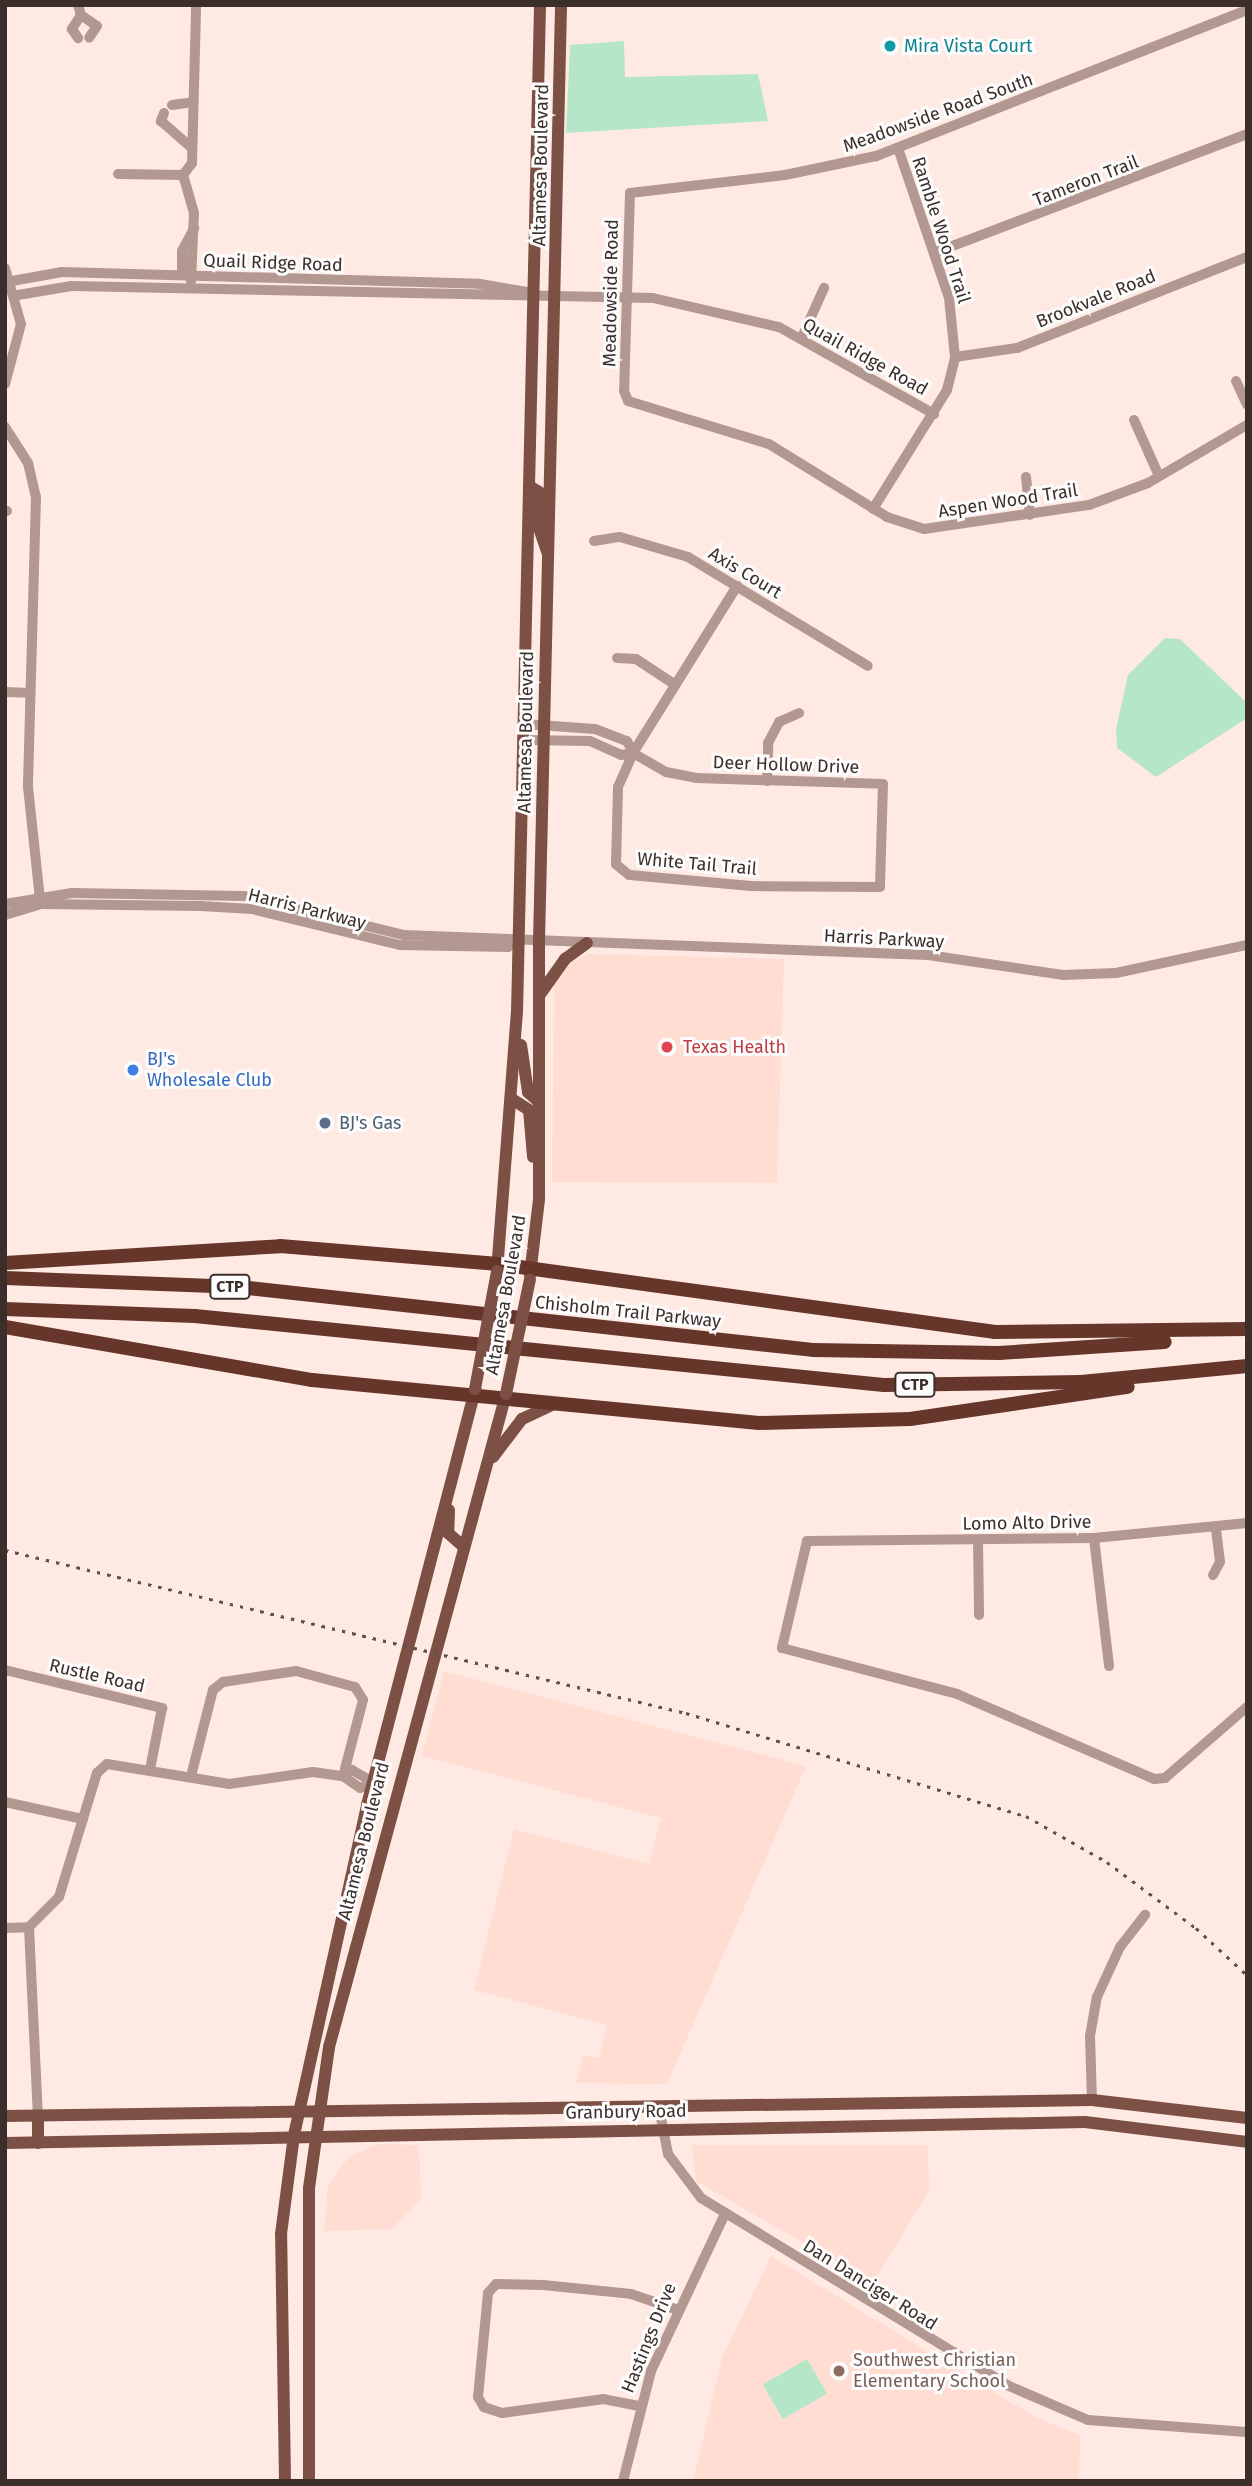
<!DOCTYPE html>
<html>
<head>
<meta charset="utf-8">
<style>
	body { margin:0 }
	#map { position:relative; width:1252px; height:2486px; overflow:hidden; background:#ffeae3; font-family:"Fira Sans",sans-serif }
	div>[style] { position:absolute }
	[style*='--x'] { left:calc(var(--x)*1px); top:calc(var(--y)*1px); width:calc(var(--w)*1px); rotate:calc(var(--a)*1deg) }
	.built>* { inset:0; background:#ffddd2 }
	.green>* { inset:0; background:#b5e6c8; transform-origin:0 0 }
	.minor>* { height:10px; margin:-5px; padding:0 5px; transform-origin:5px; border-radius:5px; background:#b29891 }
	.major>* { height:12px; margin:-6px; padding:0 6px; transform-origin:6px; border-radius:6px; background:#7c5045 }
	.highway>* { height:14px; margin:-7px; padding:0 7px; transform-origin:7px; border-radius:7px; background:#67362b }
	.rail>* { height:2.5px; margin-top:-1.25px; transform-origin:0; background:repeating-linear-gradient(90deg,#60514d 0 3.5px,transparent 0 10.5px) }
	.major-bridge>* { height:12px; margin:-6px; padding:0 6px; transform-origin:6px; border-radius:6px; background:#7c5045 }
	.dots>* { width:19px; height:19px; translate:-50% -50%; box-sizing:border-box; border:4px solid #fcfcfc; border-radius:50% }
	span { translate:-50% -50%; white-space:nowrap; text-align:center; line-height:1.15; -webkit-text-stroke:6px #fcfcfc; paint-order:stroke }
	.shield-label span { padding:2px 5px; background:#fcfcfc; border:2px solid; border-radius:5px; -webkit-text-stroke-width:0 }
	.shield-label { font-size:16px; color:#3c2f2b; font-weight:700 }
	.culture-label { font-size:18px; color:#0d838f }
	.left { translate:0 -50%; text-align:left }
	.street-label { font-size:18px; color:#3c2f2b }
	.health-label { font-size:18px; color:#be3a42 }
	.shop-label { font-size:18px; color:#366cbe }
	.service-label { font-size:18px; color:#4e5e75 }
	.education-label { font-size:18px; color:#785e54 }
	.frame { position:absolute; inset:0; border:7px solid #3c2f2b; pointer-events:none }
</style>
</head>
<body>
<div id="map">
	<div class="built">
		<i style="clip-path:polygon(587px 954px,784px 959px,777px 1183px,552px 1182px,554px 981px,564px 965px)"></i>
		<i style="clip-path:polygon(444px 1671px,806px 1766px,667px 2084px,576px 2083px,583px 2055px,599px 2058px,607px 2025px,474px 1990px,514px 1829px,649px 1864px,661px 1818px,422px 1756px)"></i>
		<i style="clip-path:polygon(378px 2144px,419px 2145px,421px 2198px,392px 2229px,324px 2231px,328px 2185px,349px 2157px)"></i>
		<i style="clip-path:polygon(691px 2145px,928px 2145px,929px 2190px,873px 2283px,696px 2181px)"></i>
		<i style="clip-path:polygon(771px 2256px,1037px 2418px,1080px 2435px,1079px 2481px,693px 2481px,722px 2358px)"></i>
	</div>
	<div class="green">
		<i style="clip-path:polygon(624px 41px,625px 77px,758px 74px,768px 121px,566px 133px,570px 45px)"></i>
		<i style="clip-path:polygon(1165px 638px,1180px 639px,1247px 703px,1247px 718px,1156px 777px,1117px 748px,1116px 729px,1128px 675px)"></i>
		<i style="left:807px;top:2359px;width:40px;height:51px;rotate:60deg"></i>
	</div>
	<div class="minor">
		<i style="--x:78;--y:5;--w:10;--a:73"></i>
		<i style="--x:81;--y:15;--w:17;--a:123"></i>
		<i style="--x:72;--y:29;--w:11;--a:56"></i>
		<i style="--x:1247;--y:10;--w:399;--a:158.5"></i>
		<i style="--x:876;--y:156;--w:93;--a:168.2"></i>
		<i style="--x:785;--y:175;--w:156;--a:173.4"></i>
		<i style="--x:630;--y:193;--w:198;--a:91.7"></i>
		<i style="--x:624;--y:391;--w:11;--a:68"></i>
		<i style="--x:628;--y:401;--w:147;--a:17"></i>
		<i style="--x:769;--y:444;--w:139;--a:31.7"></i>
		<i style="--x:887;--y:517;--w:39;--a:18"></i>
		<i style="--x:924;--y:529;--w:167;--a:-8.3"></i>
		<i style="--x:1089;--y:505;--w:63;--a:-20.4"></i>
		<i style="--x:1148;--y:483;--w:115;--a:-30.4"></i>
		<i style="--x:81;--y:15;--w:19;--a:35"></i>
		<i style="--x:97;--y:26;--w:14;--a:124"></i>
		<i style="--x:172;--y:105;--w:21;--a:-8"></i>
		<i style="--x:164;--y:113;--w:9;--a:111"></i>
		<i style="--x:161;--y:121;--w:41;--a:41.1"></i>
		<i style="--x:118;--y:174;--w:65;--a:0.9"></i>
		<i style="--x:934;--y:253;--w:335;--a:-20.8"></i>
		<i style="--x:5;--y:268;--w:58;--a:74.1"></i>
		<i style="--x:21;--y:324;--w:62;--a:104.9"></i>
		<i style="--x:191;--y:272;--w:9;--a:-167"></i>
		<i style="--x:182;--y:270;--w:19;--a:-90"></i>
		<i style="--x:182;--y:251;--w:26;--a:-62"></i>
		<i style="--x:12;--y:281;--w:51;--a:-10.2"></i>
		<i style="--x:62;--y:272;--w:418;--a:1.6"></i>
		<i style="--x:480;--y:284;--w:54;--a:9.6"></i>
		<i style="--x:191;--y:281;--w:68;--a:-87.5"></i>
		<i style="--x:194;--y:213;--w:40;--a:-106"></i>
		<i style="--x:183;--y:175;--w:15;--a:-53"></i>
		<i style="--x:192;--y:163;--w:158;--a:-88.5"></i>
		<i style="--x:18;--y:295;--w:54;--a:-9.6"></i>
		<i style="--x:71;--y:286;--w:582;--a:1.18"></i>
		<i style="--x:653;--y:298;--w:129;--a:13"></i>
		<i style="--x:779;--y:327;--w:178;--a:29.3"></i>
		<i style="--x:802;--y:337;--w:54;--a:-65.8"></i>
		<i style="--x:955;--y:357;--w:63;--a:-8.3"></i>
		<i style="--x:1017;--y:348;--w:247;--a:-21.6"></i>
		<i style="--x:1236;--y:381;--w:26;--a:65"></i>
		<i style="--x:1134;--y:420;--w:61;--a:65.9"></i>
		<i style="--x:5;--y:427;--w:43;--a:57.4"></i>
		<i style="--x:28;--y:463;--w:35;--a:77"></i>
		<i style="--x:36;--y:497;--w:290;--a:91.6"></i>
		<i style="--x:28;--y:787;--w:114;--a:83.9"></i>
		<i style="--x:1026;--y:477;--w:38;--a:84"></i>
		<i style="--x:873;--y:509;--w:140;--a:-58.1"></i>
		<i style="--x:947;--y:390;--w:34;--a:-76"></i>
		<i style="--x:955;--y:357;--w:59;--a:-95.8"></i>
		<i style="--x:949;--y:298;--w:158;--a:-108.8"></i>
		<i style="--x:5;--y:511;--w:2;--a:0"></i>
		<i style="--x:594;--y:541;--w:26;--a:-9"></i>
		<i style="--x:620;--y:537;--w:71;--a:16.4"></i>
		<i style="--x:688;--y:557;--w:210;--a:31.2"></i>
		<i style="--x:617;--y:658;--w:19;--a:3"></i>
		<i style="--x:636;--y:659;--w:45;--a:33.3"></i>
		<i style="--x:5;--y:692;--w:25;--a:2"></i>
		<i style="--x:524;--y:724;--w:71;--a:4"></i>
		<i style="--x:595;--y:729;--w:34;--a:21"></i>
		<i style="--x:627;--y:741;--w:13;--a:63"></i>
		<i style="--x:633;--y:753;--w:38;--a:30"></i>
		<i style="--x:666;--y:772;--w:31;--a:11"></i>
		<i style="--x:696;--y:778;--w:187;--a:1.8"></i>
		<i style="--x:883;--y:784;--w:103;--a:91.7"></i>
		<i style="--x:880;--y:887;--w:129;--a:-179.6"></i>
		<i style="--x:751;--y:886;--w:122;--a:-174.8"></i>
		<i style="--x:629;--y:875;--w:17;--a:-140"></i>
		<i style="--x:616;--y:864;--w:77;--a:-88.5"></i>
		<i style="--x:618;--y:787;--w:37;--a:-66"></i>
		<i style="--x:633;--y:753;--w:197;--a:-58.1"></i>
		<i style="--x:524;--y:740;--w:66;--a:0.9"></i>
		<i style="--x:590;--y:741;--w:34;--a:24"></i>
		<i style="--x:621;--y:755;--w:12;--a:-9"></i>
		<i style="--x:767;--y:781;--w:38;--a:-88"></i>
		<i style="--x:768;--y:743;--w:24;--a:-62"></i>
		<i style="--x:779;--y:722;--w:22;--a:-24"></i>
		<i style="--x:5;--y:904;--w:68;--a:-9.3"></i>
		<i style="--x:72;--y:893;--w:172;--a:1"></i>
		<i style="--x:244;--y:896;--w:165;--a:13.7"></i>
		<i style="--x:404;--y:935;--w:524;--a:2.19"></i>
		<i style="--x:928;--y:955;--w:136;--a:8.4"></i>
		<i style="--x:1063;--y:975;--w:53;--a:-2.2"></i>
		<i style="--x:1116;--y:973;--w:134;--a:-12.1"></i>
		<i style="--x:5;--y:915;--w:38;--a:-17"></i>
		<i style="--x:41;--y:904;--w:160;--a:0.7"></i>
		<i style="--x:201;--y:906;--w:51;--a:3.4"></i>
		<i style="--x:252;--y:909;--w:152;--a:13.7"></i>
		<i style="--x:400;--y:945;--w:108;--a:1.1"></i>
		<i style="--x:508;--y:947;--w:11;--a:-41"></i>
		<i style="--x:1247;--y:1523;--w:154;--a:174.4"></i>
		<i style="--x:1094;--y:1538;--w:287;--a:179.4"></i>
		<i style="--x:807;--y:1541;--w:110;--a:103.2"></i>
		<i style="--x:782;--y:1648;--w:181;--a:14.7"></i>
		<i style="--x:957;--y:1694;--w:215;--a:23.3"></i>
		<i style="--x:1154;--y:1779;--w:11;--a:-5"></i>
		<i style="--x:1165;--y:1778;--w:108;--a:-40.9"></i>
		<i style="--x:1094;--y:1538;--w:129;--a:83.3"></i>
		<i style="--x:978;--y:1540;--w:75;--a:89.2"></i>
		<i style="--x:1213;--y:1575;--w:15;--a:-62"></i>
		<i style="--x:1220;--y:1562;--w:35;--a:-97"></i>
		<i style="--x:5;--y:1670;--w:162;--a:13.6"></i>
		<i style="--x:162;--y:1708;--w:62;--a:101.1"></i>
		<i style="--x:191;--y:1776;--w:89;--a:-75.7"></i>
		<i style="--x:213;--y:1690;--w:13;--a:-39"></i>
		<i style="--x:223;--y:1682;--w:74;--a:-8.6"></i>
		<i style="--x:296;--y:1671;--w:61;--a:15.2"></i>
		<i style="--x:355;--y:1687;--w:15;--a:58"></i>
		<i style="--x:363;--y:1700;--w:79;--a:104.7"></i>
		<i style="--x:5;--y:1802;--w:80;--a:12.3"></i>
		<i style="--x:29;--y:1927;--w:189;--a:87.3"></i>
		<i style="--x:5;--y:1928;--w:24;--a:-2"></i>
		<i style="--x:29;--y:1927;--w:42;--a:-45"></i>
		<i style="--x:59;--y:1897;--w:130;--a:-73"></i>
		<i style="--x:97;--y:1773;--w:13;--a:-42"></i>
		<i style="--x:107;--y:1764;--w:124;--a:9.3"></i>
		<i style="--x:229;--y:1784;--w:85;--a:-8.1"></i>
		<i style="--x:313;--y:1772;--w:30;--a:8"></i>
		<i style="--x:343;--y:1776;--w:11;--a:-34"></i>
		<i style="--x:352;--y:1770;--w:24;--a:30"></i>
		<i style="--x:373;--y:1782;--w:14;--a:155"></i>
		<i style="--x:360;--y:1788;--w:21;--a:-145"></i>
		<i style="--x:1092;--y:2100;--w:64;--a:-91.8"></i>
		<i style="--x:1090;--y:2036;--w:40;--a:-80"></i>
		<i style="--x:1097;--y:1997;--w:55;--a:-65.3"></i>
		<i style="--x:1120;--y:1947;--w:41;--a:-52"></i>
		<i style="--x:659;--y:2108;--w:47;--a:78.9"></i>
		<i style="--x:668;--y:2154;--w:55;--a:53.1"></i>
		<i style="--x:701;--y:2198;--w:361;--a:31.4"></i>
		<i style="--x:1009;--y:2386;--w:86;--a:23.3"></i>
		<i style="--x:1088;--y:2420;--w:159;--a:4.3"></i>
		<i style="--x:639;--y:2406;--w:36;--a:-169"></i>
		<i style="--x:604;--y:2399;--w:103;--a:172.2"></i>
		<i style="--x:502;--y:2413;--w:19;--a:-162"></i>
		<i style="--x:484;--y:2407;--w:12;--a:-121"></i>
		<i style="--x:478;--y:2397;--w:104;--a:-84.5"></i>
		<i style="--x:488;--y:2293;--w:12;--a:-48"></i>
		<i style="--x:496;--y:2284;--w:47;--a:1.2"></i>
		<i style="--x:543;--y:2285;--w:88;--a:5.8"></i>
		<i style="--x:631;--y:2294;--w:46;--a:18.8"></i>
		<i style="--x:623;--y:2481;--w:114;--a:-75.7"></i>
		<i style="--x:651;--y:2371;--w:174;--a:-64.8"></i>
	</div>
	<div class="major">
		<i style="--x:529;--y:486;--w:12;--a:31"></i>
		<i style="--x:539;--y:492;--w:36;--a:90"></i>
		<i style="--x:539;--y:528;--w:28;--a:71"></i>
		<i style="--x:541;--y:993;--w:42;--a:-54.8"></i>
		<i style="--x:565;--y:959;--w:27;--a:-36"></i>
		<i style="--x:521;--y:1045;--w:48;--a:81.5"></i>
		<i style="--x:528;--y:1092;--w:13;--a:42"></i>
		<i style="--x:512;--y:1099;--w:20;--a:33"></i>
		<i style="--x:529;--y:1110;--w:47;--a:85.1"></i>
		<i style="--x:497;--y:1271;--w:260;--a:-85.6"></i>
		<i style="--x:517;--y:1012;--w:1007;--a:-88.69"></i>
		<i style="--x:530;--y:1275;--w:77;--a:-83.2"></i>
		<i style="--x:539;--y:1199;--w:258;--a:-90"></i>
		<i style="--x:539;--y:941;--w:936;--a:-88.65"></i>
		<i style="--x:493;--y:1457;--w:48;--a:-52.7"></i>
		<i style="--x:522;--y:1419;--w:31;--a:-25"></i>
		<i style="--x:449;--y:1510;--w:23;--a:92"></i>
		<i style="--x:448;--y:1533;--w:20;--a:41"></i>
		<i style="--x:5;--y:2116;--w:1087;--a:-0.84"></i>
		<i style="--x:1092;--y:2100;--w:156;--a:6.6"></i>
		<i style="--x:38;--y:2116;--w:27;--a:90"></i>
		<i style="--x:5;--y:2143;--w:1080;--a:-1.11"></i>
		<i style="--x:1085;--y:2122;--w:163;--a:7"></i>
		<i style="--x:285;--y:2481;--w:247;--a:-90.9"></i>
		<i style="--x:281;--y:2234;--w:100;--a:-82.5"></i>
		<i style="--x:294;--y:2135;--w:338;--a:-77.5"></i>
		<i style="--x:367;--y:1805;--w:430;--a:-75.4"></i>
		<i style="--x:309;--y:2481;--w:293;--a:-90"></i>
		<i style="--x:309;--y:2188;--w:142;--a:-81.9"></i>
		<i style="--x:329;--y:2047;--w:677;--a:-74.83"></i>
	</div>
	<div class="highway">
		<i style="--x:5;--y:1263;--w:276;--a:-3.5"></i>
		<i style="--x:280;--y:1246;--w:219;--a:4.7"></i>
		<i style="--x:498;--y:1264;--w:502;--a:7.79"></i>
		<i style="--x:995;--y:1332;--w:252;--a:-0.7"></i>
		<i style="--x:5;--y:1278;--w:234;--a:2.2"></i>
		<i style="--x:239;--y:1287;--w:577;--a:6.26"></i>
		<i style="--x:813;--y:1350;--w:186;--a:0.9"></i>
		<i style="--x:999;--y:1353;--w:166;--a:-3.8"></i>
		<i style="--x:5;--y:1309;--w:190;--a:2.1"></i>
		<i style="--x:195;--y:1316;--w:692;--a:5.72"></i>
		<i style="--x:884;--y:1385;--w:197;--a:-0.9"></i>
		<i style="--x:1081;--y:1382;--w:167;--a:-5.5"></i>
		<i style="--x:5;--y:1327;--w:312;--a:9.8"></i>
		<i style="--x:312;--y:1380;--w:449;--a:5.5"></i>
		<i style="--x:759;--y:1423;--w:151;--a:-1.5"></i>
		<i style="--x:910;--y:1419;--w:220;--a:-8.4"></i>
	</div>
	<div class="rail">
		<i style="--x:5;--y:1550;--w:700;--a:13.46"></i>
		<i style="--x:686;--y:1713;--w:355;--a:16.9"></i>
		<i style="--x:1026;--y:1816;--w:93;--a:29.6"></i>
		<i style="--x:1107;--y:1862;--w:111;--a:36.6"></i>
		<i style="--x:1196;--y:1928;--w:69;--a:42.7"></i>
	</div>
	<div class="major-bridge">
		<i style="--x:475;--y:1389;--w:120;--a:-79.4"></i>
		<i style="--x:506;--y:1394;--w:117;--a:-78.2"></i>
	</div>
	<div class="dots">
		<i style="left:890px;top:46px;background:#0f9aa8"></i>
		<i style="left:667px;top:1047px;background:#e0444e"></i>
		<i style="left:133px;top:1070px;background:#3f7fe0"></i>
		<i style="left:325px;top:1123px;background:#5c6f8a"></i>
		<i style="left:839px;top:2371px;background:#8d6e63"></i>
	</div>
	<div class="shield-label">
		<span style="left:230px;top:1287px">CTP</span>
		<span style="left:915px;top:1385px">CTP</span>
	</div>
	<div class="culture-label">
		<span class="left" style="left:904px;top:46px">Mira Vista Court</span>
	</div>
	<div class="street-label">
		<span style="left:938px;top:113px;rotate:-20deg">Meadowside Road South</span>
		<span style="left:541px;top:165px;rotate:-89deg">Altamesa Boulevard</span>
		<span style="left:1086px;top:181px;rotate:-21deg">Tameron Trail</span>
		<span style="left:941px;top:230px;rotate:72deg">Ramble Wood Trail</span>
		<span style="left:273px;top:263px;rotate:2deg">Quail Ridge Road</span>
		<span style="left:611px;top:293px;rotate:-89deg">Meadowside Road</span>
		<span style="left:1096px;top:299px;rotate:-22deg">Brookvale Road</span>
		<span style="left:865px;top:357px;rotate:29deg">Quail Ridge Road</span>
		<span style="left:1008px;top:501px;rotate:-9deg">Aspen Wood Trail</span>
		<span style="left:745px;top:573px;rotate:31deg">Axis Court</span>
		<span style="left:526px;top:732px;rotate:-89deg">Altamesa Boulevard</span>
		<span style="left:786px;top:765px;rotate:2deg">Deer Hollow Drive</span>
		<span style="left:697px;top:864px;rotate:5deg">White Tail Trail</span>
		<span style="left:307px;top:909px;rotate:14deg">Harris Parkway</span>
		<span style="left:884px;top:939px;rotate:3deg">Harris Parkway</span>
		<span style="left:506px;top:1295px;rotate:-80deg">Altamesa Boulevard</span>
		<span style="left:628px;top:1312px;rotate:6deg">Chisholm Trail Parkway</span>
		<span style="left:1027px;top:1523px;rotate:-1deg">Lomo Alto Drive</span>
		<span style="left:97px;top:1676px;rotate:13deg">Rustle Road</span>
		<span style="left:364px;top:1841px;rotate:-76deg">Altamesa Boulevard</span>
		<span style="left:626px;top:2112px;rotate:-1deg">Granbury Road</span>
		<span style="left:870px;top:2285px;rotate:32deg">Dan Danciger Road</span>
		<span style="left:649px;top:2338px;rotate:-68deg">Hastings Drive</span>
	</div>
	<div class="health-label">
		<span class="left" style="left:683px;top:1047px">Texas Health</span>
	</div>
	<div class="shop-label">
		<span class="left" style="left:147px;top:1070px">BJ's<br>Wholesale Club</span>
	</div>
	<div class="service-label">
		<span class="left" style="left:339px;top:1123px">BJ's Gas</span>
	</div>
	<div class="education-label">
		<span class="left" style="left:853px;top:2371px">Southwest Christian<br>Elementary School</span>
	</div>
	<div class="frame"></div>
</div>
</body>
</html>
